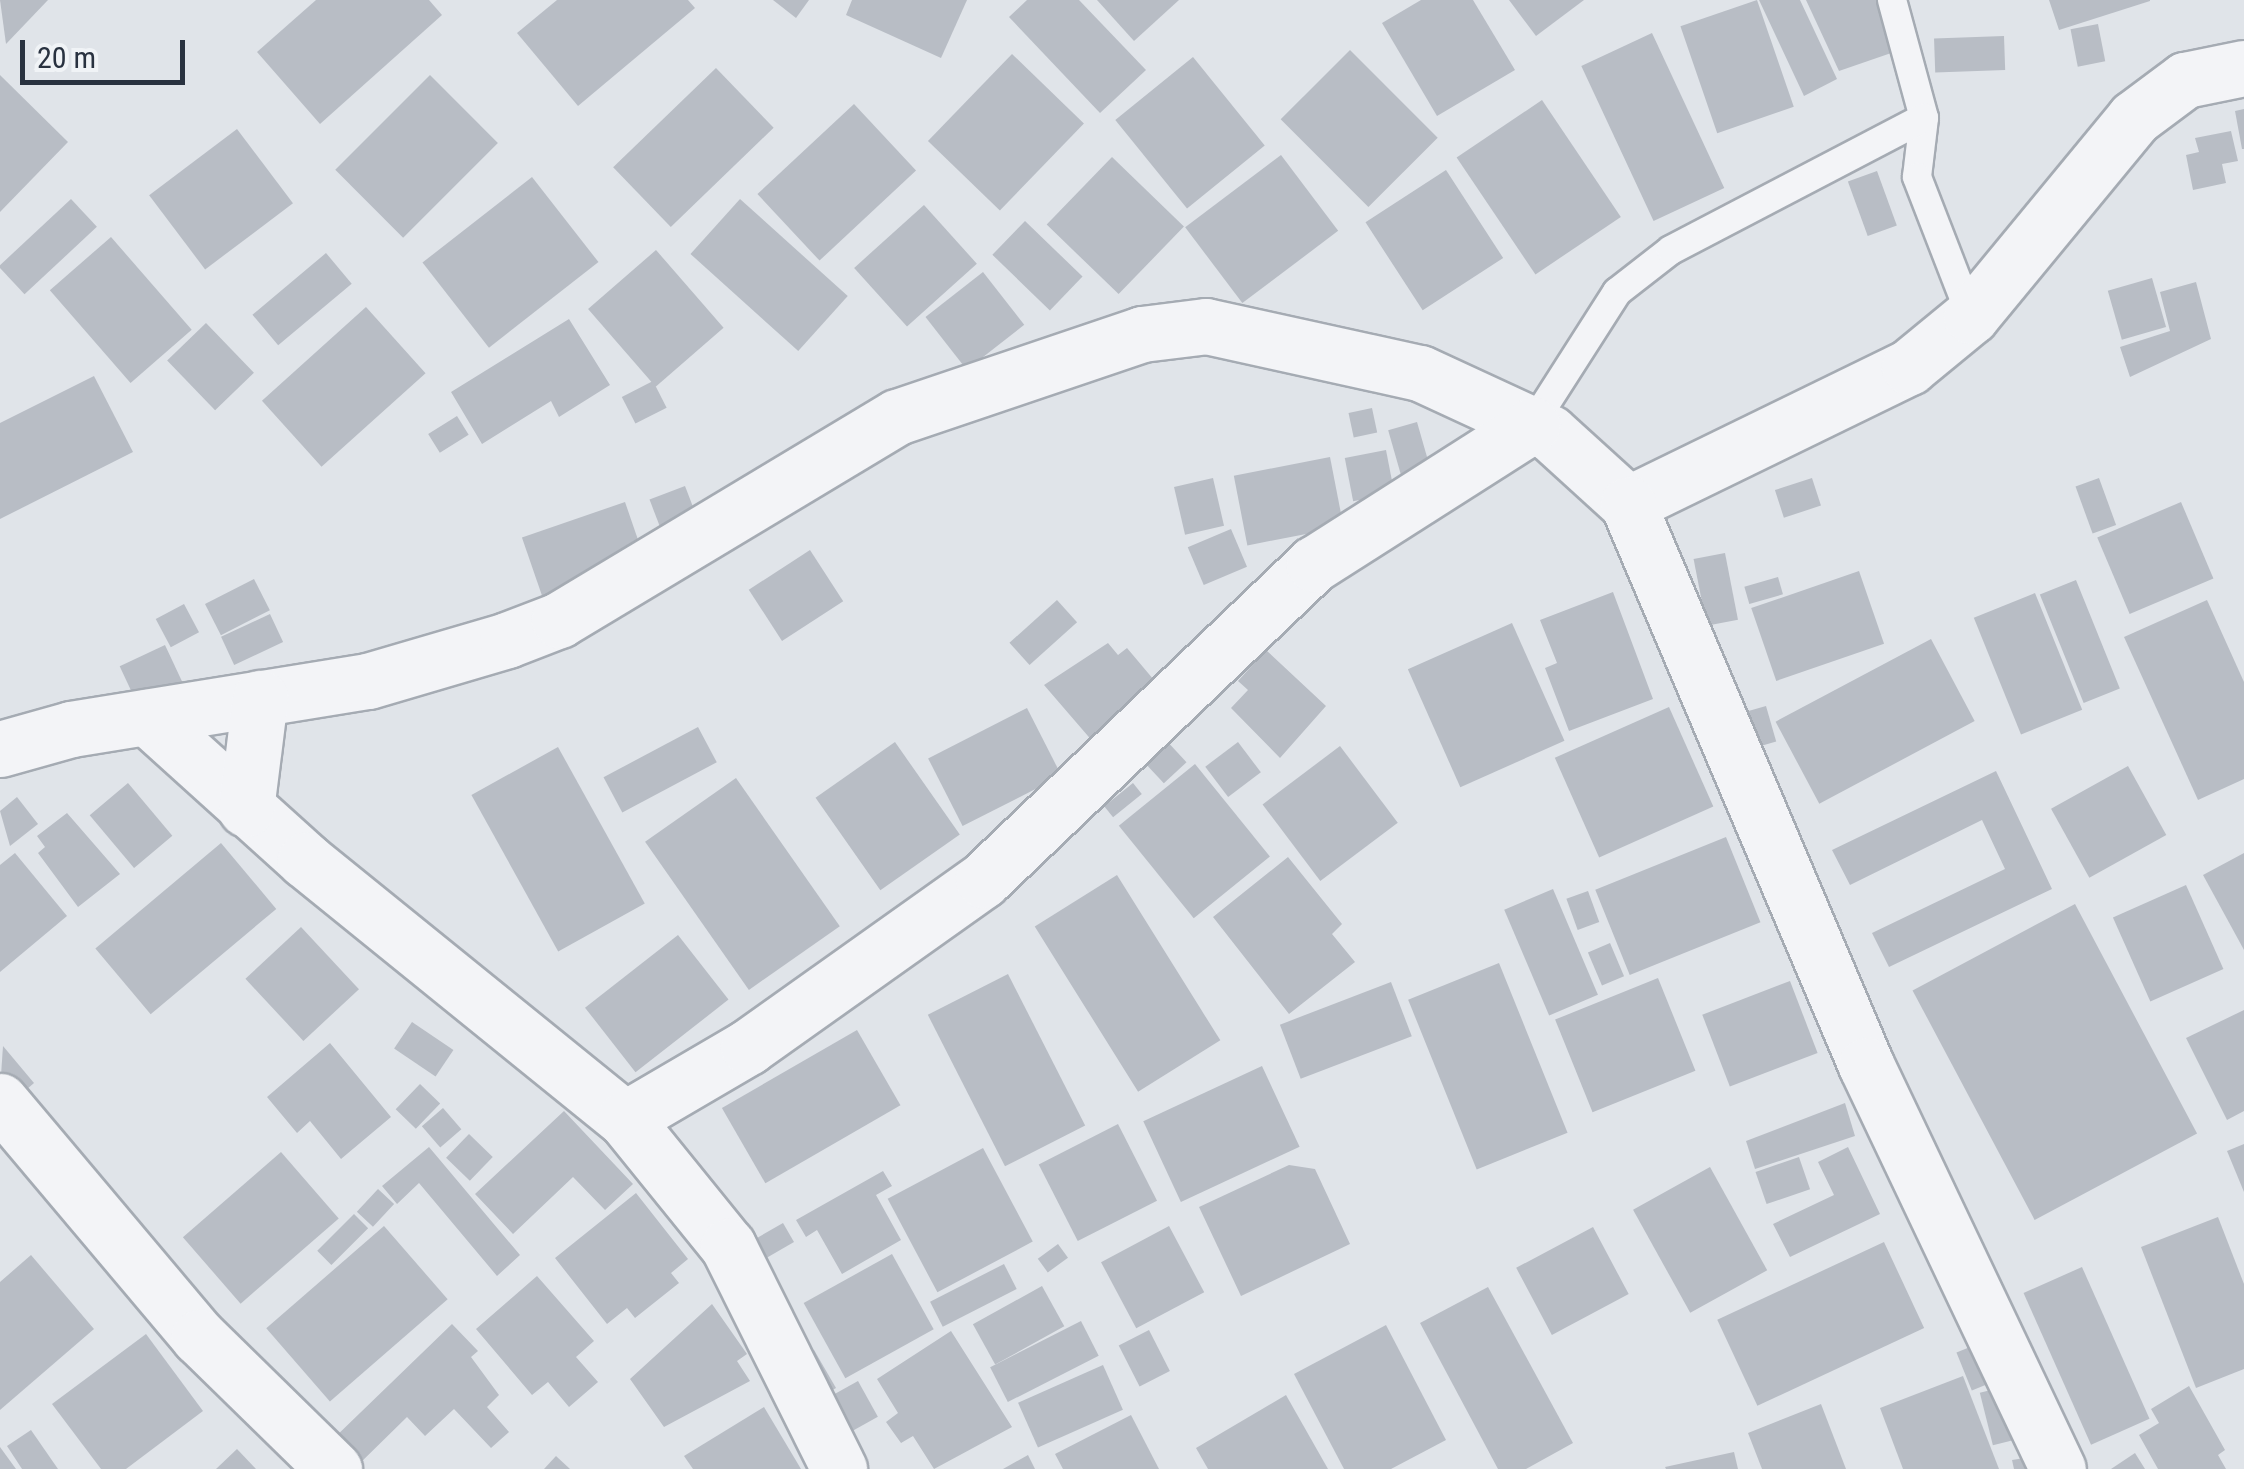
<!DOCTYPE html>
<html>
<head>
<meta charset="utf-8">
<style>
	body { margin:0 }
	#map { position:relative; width:2244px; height:1469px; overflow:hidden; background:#e0e4e9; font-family:"Roboto Condensed",sans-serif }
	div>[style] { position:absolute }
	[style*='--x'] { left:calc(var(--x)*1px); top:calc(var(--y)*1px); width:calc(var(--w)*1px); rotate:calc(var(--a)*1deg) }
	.building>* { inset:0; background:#b8bdc5; transform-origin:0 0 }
	.roads { filter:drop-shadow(2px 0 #a5abb3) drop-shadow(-2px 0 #a5abb3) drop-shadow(0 2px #a5abb3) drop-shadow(0 -2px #a5abb3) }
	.lane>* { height:28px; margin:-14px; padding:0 14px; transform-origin:14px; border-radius:14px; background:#f3f4f7 }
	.street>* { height:55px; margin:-27.5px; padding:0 27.5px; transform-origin:27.5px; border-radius:27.5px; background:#f3f4f7 }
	span { translate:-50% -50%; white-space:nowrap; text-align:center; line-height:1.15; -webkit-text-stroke:9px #f0f3f6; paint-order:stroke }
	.scale { position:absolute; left:20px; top:40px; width:165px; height:45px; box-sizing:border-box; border:5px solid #293240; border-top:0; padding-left:12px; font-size:30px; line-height:35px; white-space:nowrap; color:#293240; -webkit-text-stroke:8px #f0f3f6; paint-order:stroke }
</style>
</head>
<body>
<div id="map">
	<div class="building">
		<i style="clip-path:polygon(0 0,48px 0,6px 44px)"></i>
		<i style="clip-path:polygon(316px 0,429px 0,442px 15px,320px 124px,257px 52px)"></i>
		<i style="clip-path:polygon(557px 0,688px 0,695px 8px,578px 106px,517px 33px)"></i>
		<i style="clip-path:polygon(773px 0,809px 0,796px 18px)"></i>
		<i style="clip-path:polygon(852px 0,967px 0,941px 58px,846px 15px)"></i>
		<i style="clip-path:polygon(1027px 0,1079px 0,1146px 70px,1100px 113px,1009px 17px)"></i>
		<i style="clip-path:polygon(1097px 0,1179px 0,1134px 41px)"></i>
		<i style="clip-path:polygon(1421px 0,1473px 0,1515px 70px,1437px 116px,1382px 23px)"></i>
		<i style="clip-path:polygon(1509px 0,1584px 0,1536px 36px)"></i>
		<i style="left:1757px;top:0;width:113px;height:81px;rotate:71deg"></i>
		<i style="clip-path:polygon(1759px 0,1800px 0,1837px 79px,1804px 96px)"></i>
		<i style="clip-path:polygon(1806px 0,1881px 0,1897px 51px,1839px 71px)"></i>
		<i style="clip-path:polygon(2049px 0,2150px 0,2150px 1px,2059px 30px)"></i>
		<i style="left:2098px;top:24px;width:38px;height:28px;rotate:79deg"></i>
		<i style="left:1652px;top:33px;width:171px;height:78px;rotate:65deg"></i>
		<i style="left:2004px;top:36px;width:34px;height:70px;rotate:88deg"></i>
		<i style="left:1350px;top:50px;width:124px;height:98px;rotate:45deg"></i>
		<i style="left:1012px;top:54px;width:100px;height:121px;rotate:44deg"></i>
		<i style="left:1193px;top:57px;width:114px;height:100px;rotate:51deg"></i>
		<i style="left:716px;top:68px;width:83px;height:143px;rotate:46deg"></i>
		<i style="clip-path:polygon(0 75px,68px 142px,0 212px)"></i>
		<i style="left:430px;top:75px;width:96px;height:134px;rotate:45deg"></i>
		<i style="left:1542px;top:100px;width:141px;height:103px;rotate:56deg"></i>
		<i style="left:854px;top:104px;width:91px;height:132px;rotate:47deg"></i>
		<i style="clip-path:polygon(2244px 109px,2244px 149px,2242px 149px,2235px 111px)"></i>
		<i style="left:237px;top:129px;width:93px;height:110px;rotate:53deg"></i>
		<i style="clip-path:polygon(2231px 131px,2238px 161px,2222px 164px,2226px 183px,2193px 190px,2186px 155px,2199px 152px,2195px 138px)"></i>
		<i style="left:1281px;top:155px;width:95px;height:120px;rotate:53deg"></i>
		<i style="left:1112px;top:157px;width:100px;height:94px;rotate:44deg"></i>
		<i style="left:1446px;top:170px;width:105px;height:96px;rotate:57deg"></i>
		<i style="left:1877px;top:171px;width:58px;height:31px;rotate:70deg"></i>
		<i style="left:532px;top:177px;width:108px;height:139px;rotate:52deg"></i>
		<i style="left:71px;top:199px;width:38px;height:99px;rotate:47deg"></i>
		<i style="left:740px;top:199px;width:145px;height:74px;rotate:42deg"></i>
		<i style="left:924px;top:205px;width:79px;height:94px;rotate:48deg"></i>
		<i style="left:1025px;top:221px;width:80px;height:47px;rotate:44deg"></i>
		<i style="left:111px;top:237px;width:123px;height:81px;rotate:49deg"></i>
		<i style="left:656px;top:250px;width:103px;height:90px;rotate:49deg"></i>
		<i style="left:326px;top:253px;width:40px;height:96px;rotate:50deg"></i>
		<i style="left:983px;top:272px;width:67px;height:73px;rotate:52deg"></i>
		<i style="left:2152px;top:278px;width:51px;height:46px;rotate:74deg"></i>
		<i style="clip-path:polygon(2196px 282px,2211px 339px,2130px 377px,2120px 347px,2170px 331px,2160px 292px)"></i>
		<i style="left:366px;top:307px;width:89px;height:140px;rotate:48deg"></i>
		<i style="clip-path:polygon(569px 319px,610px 385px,559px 417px,551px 401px,482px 444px,451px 392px)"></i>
		<i style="left:206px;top:323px;width:69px;height:54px;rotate:46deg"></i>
		<i style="clip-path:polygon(94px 376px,133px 452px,0 519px,0 423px)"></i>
		<i style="left:653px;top:381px;width:30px;height:35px;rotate:63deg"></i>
		<i style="left:1372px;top:408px;width:25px;height:24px;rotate:78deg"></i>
		<i style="left:457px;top:416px;width:22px;height:34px;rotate:58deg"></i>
		<i style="left:1417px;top:422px;width:53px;height:30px;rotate:74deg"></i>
		<i style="left:1386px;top:450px;width:44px;height:42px;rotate:79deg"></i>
		<i style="left:1330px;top:457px;width:71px;height:98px;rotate:79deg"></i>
		<i style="left:1213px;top:478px;width:49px;height:40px;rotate:77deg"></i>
		<i style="left:1812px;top:478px;width:29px;height:39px;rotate:72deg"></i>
		<i style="left:2099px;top:478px;width:50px;height:25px;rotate:70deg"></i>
		<i style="left:685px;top:486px;width:42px;height:38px;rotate:69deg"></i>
		<i style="left:625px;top:502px;width:62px;height:109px;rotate:71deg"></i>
		<i style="left:2181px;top:502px;width:83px;height:91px;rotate:67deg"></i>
		<i style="left:1231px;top:529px;width:41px;height:47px;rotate:67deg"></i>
		<i style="left:810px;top:550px;width:61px;height:73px;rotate:57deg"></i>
		<i style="left:1725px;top:553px;width:68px;height:32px;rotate:79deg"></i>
		<i style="left:1859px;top:571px;width:77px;height:114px;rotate:71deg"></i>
		<i style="left:1778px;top:577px;width:18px;height:35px;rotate:74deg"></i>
		<i style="left:254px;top:579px;width:35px;height:55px;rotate:63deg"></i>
		<i style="left:2076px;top:580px;width:117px;height:39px;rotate:68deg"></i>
		<i style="clip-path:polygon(1613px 592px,1653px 699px,1569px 731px,1545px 668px,1557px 663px,1540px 620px)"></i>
		<i style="left:2035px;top:593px;width:126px;height:66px;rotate:68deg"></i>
		<i style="left:1057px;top:600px;width:30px;height:64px;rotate:48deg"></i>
		<i style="clip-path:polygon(2207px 600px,2244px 682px,2244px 779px,2198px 800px,2124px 637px)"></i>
		<i style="left:184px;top:604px;width:32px;height:32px;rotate:62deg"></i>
		<i style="left:270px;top:614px;width:31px;height:54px;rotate:65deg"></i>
		<i style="left:1512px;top:623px;width:129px;height:114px;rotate:66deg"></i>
		<i style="left:1931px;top:639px;width:93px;height:176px;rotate:62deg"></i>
		<i style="clip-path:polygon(1108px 643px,1118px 655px,1127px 648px,1159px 686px,1094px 743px,1044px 685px)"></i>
		<i style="left:165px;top:645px;width:47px;height:50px;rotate:65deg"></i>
		<i style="clip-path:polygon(1266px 650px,1326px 706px,1280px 758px,1231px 708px,1248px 690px,1238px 681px)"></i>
		<i style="left:1766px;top:706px;width:37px;height:42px;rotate:74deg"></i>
		<i style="left:1669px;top:707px;width:109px;height:125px;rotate:66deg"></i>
		<i style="left:1027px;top:708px;width:76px;height:111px;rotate:63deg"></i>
		<i style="left:698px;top:727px;width:40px;height:107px;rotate:62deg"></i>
		<i style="left:1164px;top:738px;width:33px;height:31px;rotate:47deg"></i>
		<i style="left:895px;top:742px;width:113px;height:97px;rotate:55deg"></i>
		<i style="left:1238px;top:742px;width:38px;height:41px;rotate:53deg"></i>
		<i style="left:1340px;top:746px;width:96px;height:97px;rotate:53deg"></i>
		<i style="left:558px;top:747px;width:179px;height:99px;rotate:61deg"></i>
		<i style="left:1195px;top:764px;width:119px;height:98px;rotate:51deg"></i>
		<i style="left:2128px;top:766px;width:79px;height:88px;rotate:61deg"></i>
		<i style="clip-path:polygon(1996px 771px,2052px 889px,1889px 967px,1872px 933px,2005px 869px,1982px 820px,1850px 885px,1832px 850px)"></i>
		<i style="left:736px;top:778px;width:181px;height:111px;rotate:55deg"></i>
		<i style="left:128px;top:783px;width:69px;height:50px;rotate:50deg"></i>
		<i style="left:1133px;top:783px;width:14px;height:37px;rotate:51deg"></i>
		<i style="clip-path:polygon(17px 797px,38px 824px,10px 846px,0 811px)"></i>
		<i style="clip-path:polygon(67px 813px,120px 874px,78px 907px,38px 853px,45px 847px,37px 836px)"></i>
		<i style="left:1726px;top:837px;width:92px;height:141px;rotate:68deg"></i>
		<i style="left:221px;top:843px;width:86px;height:164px;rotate:50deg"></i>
		<i style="clip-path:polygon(15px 853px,67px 916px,0 972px,0 865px)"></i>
		<i style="clip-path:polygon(2244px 853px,2244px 950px,2203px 875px)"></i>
		<i style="clip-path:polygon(1288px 857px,1342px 924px,1332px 934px,1355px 962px,1289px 1014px,1213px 917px)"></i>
		<i style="left:1117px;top:875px;width:195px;height:97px;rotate:58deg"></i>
		<i style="left:2186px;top:885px;width:92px;height:80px;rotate:66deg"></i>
		<i style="left:1553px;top:889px;width:115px;height:53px;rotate:67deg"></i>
		<i style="left:1588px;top:891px;width:33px;height:23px;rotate:70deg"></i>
		<i style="left:2075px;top:904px;width:260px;height:184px;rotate:62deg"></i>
		<i style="left:301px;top:927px;width:85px;height:76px;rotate:47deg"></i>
		<i style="left:678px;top:935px;width:82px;height:118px;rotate:52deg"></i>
		<i style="left:1610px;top:943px;width:36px;height:24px;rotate:67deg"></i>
		<i style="left:1499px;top:963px;width:183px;height:98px;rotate:68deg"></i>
		<i style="left:1008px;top:974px;width:170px;height:90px;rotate:63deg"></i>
		<i style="left:1658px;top:978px;width:100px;height:111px;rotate:68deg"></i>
		<i style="left:1790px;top:981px;width:77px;height:94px;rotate:69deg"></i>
		<i style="left:1391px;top:982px;width:58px;height:119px;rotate:69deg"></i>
		<i style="clip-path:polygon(2244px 1010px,2244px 1111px,2227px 1120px,2186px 1038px)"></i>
		<i style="left:412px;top:1022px;width:50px;height:32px;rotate:34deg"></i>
		<i style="left:857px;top:1030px;width:87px;height:156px;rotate:60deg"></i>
		<i style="clip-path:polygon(330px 1043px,391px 1117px,341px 1159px,310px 1121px,297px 1133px,267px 1097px)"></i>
		<i style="clip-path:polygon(3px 1046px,34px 1083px,11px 1103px,0 1090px)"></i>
		<i style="left:1262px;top:1066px;width:89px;height:131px;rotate:65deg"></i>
		<i style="left:420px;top:1084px;width:28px;height:35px;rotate:44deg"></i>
		<i style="clip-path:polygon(1845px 1103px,1855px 1136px,1755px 1169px,1746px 1141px)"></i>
		<i style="left:443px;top:1108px;width:28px;height:28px;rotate:49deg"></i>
		<i style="clip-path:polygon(564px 1111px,633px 1184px,605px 1210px,573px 1177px,513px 1234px,475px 1194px)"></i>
		<i style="left:1118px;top:1124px;width:86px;height:89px;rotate:63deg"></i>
		<i style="left:469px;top:1134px;width:33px;height:33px;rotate:44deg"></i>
		<i style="clip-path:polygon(2244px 1144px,2244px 1192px,2227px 1151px)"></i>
		<i style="clip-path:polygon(429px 1147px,520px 1255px,497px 1276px,419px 1183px,397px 1204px,382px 1186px)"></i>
		<i style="clip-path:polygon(1848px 1147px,1880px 1214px,1790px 1257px,1773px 1224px,1834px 1195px,1818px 1162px)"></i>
		<i style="left:983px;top:1148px;width:106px;height:108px;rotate:62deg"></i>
		<i style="left:281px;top:1152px;width:88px;height:130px;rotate:49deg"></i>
		<i style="left:1799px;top:1157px;width:34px;height:46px;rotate:71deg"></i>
		<i style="clip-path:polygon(1289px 1165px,1315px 1169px,1350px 1244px,1241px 1296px,1199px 1207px)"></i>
		<i style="left:1710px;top:1167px;width:118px;height:88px;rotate:61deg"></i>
		<i style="clip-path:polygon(883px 1171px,892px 1186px,876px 1195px,901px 1240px,842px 1274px,817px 1230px,806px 1237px,796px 1220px)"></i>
		<i style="left:378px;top:1189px;width:22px;height:31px;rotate:43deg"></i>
		<i style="clip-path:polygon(636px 1193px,688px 1259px,671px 1273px,679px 1283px,635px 1318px,627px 1308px,607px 1324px,555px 1258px)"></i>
		<i style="left:354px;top:1214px;width:20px;height:52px;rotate:45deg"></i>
		<i style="clip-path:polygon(2218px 1217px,2244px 1284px,2244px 1369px,2196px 1388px,2141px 1247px)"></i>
		<i style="left:783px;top:1223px;width:22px;height:41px;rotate:60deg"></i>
		<i style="left:384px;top:1226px;width:97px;height:156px;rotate:49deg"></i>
		<i style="left:1169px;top:1226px;width:75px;height:77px;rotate:62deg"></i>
		<i style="left:1593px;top:1227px;width:76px;height:87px;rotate:62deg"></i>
		<i style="left:1884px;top:1242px;width:95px;height:184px;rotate:65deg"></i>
		<i style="left:1058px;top:1244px;width:17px;height:25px;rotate:54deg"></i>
		<i style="left:892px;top:1254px;width:86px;height:101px;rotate:61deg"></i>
		<i style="clip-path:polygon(31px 1255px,94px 1329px,0 1410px,0 1282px)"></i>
		<i style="left:1004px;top:1264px;width:28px;height:83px;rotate:63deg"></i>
		<i style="left:2082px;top:1267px;width:166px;height:64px;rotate:66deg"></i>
		<i style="clip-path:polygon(537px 1276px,594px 1341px,576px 1357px,598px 1382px,569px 1407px,548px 1382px,532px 1395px,476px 1329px)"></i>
		<i style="left:1042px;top:1286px;width:46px;height:79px;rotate:61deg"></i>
		<i style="clip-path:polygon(1488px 1287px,1573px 1443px,1526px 1469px,1498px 1469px,1420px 1323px)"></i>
		<i style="clip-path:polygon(712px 1304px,747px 1354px,737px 1361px,750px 1381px,664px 1427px,630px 1379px)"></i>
		<i style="left:1081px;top:1321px;width:39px;height:102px;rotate:63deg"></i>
		<i style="clip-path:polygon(452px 1324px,478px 1351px,471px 1357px,499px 1395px,487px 1407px,509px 1432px,491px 1448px,454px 1409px,425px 1436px,407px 1417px,355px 1468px,330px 1442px)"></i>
		<i style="clip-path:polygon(1386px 1325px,1446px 1440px,1391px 1469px,1344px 1469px,1294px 1374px)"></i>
		<i style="left:1149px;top:1330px;width:46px;height:34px;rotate:63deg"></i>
		<i style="clip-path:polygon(951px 1331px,1012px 1427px,934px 1469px,913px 1436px,901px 1443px,886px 1422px,898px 1413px,877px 1379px)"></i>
		<i style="clip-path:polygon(146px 1334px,203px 1411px,126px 1469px,101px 1469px,52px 1404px)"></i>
		<i style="left:1975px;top:1345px;width:41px;height:20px;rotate:68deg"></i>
		<i style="left:814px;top:1350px;width:44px;height:24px;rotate:60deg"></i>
		<i style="left:1103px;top:1365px;width:49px;height:93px;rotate:66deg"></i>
		<i style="clip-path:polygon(1963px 1376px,1999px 1469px,1903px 1469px,1880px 1408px)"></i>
		<i style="left:858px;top:1381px;width:41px;height:40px;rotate:61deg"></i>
		<i style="left:2007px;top:1386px;width:54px;height:28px;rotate:76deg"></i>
		<i style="clip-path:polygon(2189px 1386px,2225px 1450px,2218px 1455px,2226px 1469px,2158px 1469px,2139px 1435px,2159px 1423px,2151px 1409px)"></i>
		<i style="clip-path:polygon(1286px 1395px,1328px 1469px,1208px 1469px,1196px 1448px)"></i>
		<i style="clip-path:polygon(1821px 1404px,1846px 1469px,1762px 1469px,1748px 1433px)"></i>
		<i style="clip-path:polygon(764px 1407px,801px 1469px,693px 1469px,684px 1456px)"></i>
		<i style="clip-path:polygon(1131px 1415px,1159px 1469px,1063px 1469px,1055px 1454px)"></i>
		<i style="clip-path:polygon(31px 1430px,58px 1469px,22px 1469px,7px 1446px)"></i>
		<i style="clip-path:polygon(0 1447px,16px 1469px,0 1469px)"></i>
		<i style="clip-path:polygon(237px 1449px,256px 1469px,216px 1469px)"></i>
		<i style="clip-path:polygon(1734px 1452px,1738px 1469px,1666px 1469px,1665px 1467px)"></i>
		<i style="clip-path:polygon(2135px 1453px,2145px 1469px,2111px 1469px)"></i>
		<i style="clip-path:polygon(1028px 1455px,1035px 1469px,1003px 1469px)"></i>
		<i style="clip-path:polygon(2044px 1455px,2046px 1469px,2014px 1469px,2012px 1460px)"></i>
		<i style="clip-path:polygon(556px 1456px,570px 1469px,544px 1469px)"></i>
	</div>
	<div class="roads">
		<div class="lane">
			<i style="--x:1892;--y:0;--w:122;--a:74.8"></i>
			<i style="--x:1924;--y:118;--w:59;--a:96.8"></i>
			<i style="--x:1917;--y:177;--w:149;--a:68.8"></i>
			<i style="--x:1532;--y:425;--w:158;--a:-57.4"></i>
			<i style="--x:1617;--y:292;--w:68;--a:-37.9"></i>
			<i style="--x:1671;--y:250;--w:285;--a:-27.6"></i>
		</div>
		<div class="street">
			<i style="--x:1628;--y:504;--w:313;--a:-26"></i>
			<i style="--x:1909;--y:367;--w:80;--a:-39.4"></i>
			<i style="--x:1971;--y:316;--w:256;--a:-50.5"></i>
			<i style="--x:2134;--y:118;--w:64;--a:-36.7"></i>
			<i style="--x:2185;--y:80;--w:60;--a:-11.5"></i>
			<i style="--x:147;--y:717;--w:213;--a:42.1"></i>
			<i style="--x:305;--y:860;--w:412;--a:39"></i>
			<i style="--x:625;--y:1119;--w:164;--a:51"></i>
			<i style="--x:728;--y:1246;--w:249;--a:63.5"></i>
			<i style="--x:0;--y:749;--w:74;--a:-15.7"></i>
			<i style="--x:71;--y:729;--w:301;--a:-9.2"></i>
			<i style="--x:368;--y:681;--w:145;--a:-16.4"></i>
			<i style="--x:507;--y:640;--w:56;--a:-21"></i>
			<i style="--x:559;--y:620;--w:394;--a:-31"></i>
			<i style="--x:897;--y:417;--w:259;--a:-18.7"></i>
			<i style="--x:1142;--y:334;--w:64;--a:-7.1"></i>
			<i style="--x:1206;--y:326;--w:219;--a:12.4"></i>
			<i style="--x:1420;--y:373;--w:143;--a:24.8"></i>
			<i style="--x:1550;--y:433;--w:105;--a:42.3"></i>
			<i style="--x:1628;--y:504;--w:609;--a:67.01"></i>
			<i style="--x:1866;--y:1065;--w:447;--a:64.6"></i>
			<i style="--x:246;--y:809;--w:112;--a:-82.8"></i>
			<i style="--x:0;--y:1101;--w:309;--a:49.9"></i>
			<i style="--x:199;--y:1337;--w:189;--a:44.4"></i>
			<i style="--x:625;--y:1119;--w:143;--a:-30.3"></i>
			<i style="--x:748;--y:1047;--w:288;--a:-35.4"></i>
			<i style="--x:983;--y:880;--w:458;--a:-43.7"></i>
			<i style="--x:1314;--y:564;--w:259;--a:-32.5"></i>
		</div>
	</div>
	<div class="scale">20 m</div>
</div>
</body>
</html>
